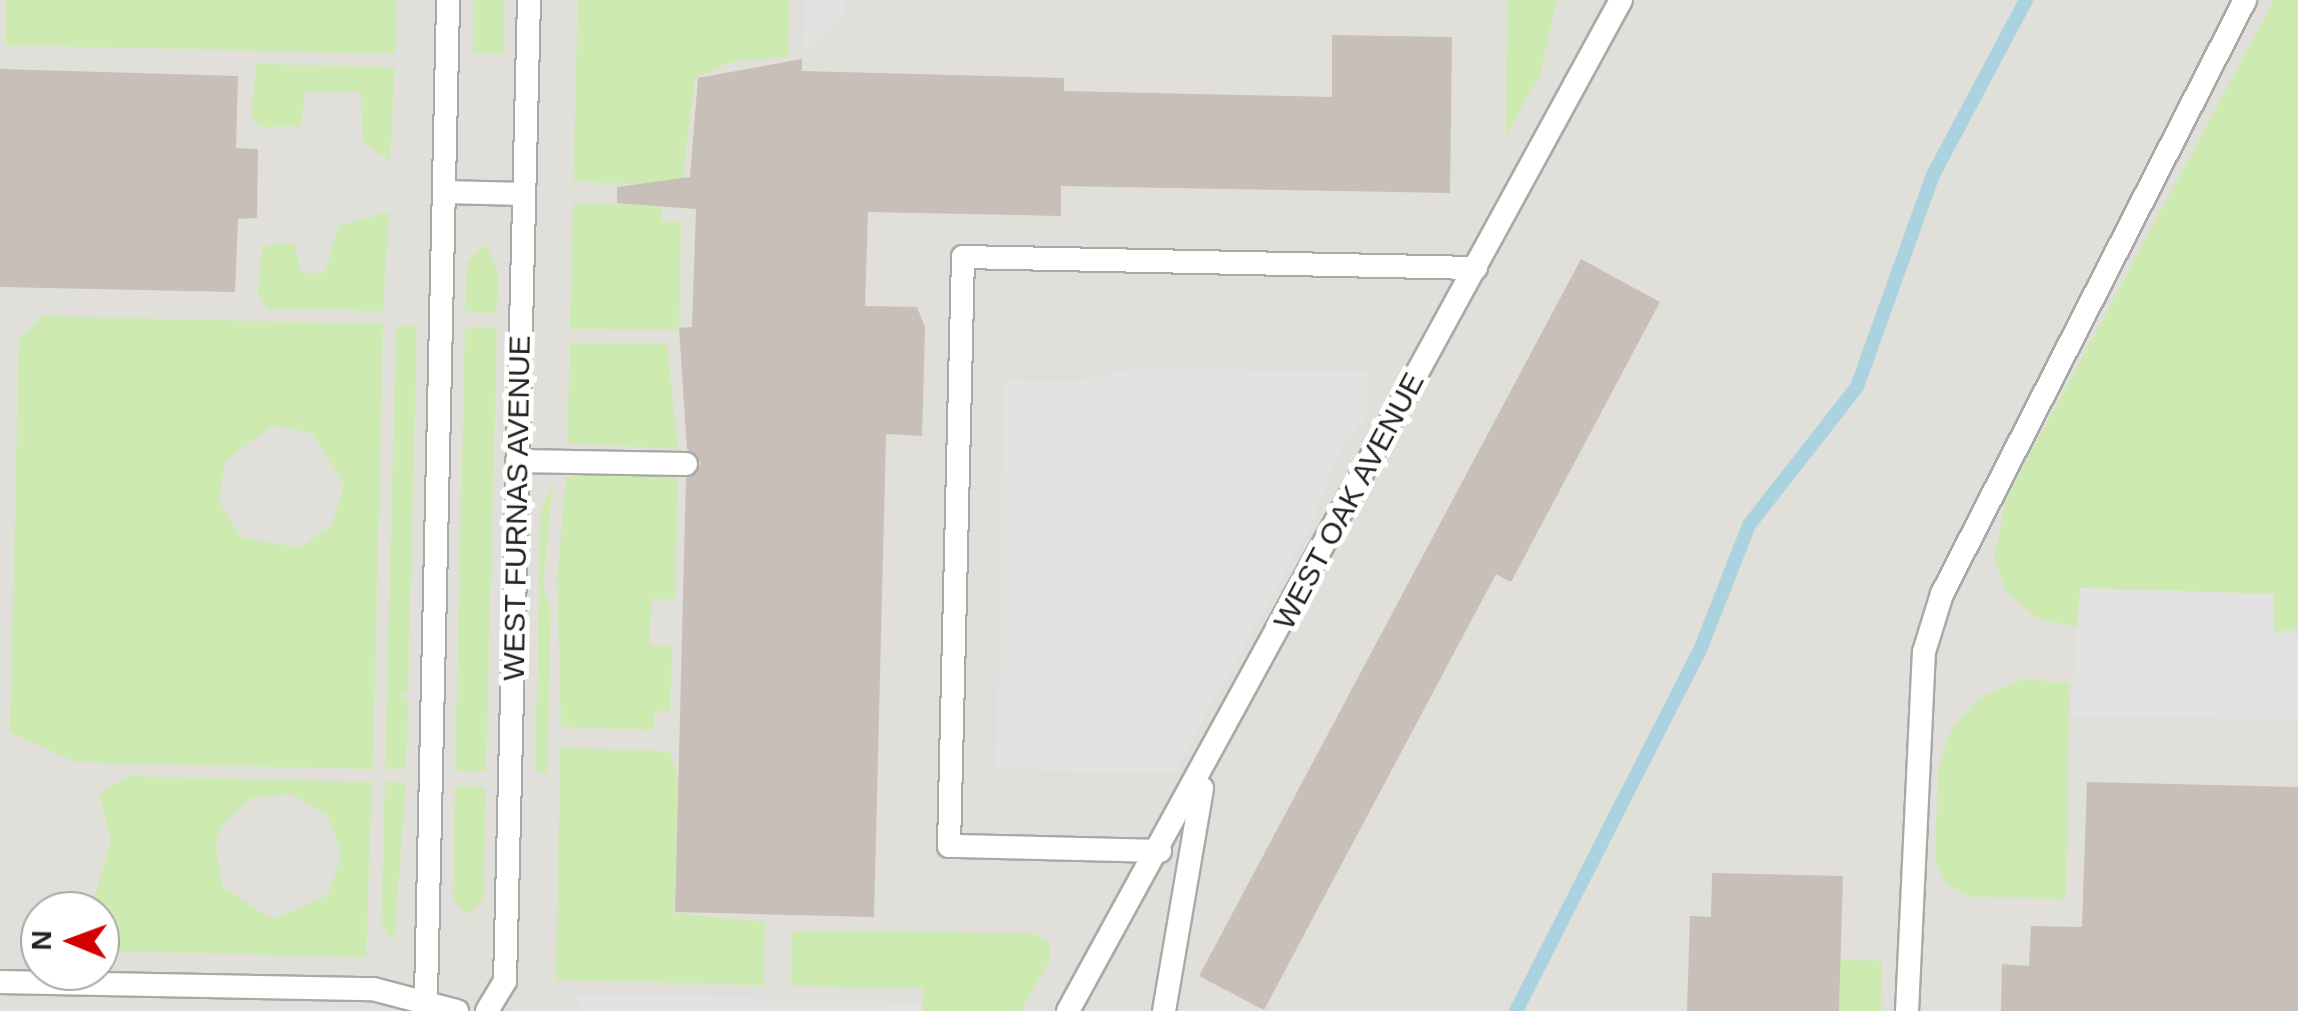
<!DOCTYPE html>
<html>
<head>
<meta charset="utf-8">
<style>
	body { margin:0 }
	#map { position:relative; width:2298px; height:1011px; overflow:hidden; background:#f2efe9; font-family:Helvetica,sans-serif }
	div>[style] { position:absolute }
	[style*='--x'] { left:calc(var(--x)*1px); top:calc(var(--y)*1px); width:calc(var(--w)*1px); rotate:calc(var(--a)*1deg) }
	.airport>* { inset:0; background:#e1dfda }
	.grass>* { inset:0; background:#cdebb0; transform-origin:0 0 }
	.parking>* { inset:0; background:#e2e2e2 }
	.stream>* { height:14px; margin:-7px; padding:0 7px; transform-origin:7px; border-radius:7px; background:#aad3df }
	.building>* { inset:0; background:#c7bfb8 }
	.roads { filter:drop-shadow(2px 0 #a9a9a9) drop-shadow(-2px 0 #a9a9a9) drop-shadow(0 2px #a9a9a9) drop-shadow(0 -2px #a9a9a9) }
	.service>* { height:22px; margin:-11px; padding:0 11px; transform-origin:11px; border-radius:11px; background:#fff }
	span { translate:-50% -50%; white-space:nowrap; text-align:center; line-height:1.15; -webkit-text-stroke:10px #fff; paint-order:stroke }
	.street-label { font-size:30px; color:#222 }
	.north { position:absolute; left:20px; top:891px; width:100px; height:100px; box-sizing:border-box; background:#fff; border:2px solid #a7a7a7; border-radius:50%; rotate:271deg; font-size:28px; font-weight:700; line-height:40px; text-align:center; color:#222 }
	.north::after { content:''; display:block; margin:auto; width:35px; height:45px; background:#d40000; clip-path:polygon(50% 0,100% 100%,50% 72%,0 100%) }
</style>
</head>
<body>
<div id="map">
	<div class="airport">
		<i style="clip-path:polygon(evenodd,0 0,2298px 0,2298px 1011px,0 1011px,0 0,40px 911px,100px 911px,100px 971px,40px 971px,40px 911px)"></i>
	</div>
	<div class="grass">
		<i style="clip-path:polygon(6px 0,396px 0,395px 54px,6px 45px)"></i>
		<i style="left:473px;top:0;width:31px;height:53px"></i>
		<i style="clip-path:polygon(578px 0,789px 0,788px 57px,734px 61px,695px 78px,682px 185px,573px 182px)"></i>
		<i style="clip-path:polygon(1507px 0,1557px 0,1540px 75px,1506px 136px)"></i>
		<i style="clip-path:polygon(2274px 0,2298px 0,2298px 630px,2273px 631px,2274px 594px,2081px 588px,2078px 627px,2038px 619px,2006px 591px,1994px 558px,2006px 499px)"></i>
		<i style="clip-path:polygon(256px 64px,395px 67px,390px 161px,363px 141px,360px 91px,305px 91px,301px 126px,261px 127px,251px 117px)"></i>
		<i style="clip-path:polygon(573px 203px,662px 205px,662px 222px,681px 222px,679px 330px,570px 329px)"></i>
		<i style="clip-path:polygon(389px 212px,383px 311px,268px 309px,258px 293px,262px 246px,294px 243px,301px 273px,325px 273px,338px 226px)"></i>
		<i style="clip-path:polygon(486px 244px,498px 271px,497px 313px,465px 312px,467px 262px)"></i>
		<i style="clip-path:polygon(evenodd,43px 316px,383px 324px,373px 769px,75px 762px,10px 732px,19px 338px,43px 316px,273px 425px,313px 434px,344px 485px,332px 524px,299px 548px,241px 537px,219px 502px,225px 461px,273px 425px)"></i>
		<i style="clip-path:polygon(404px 325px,417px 326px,408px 693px,400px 694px,408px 701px,406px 769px,385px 769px,396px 329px)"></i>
		<i style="clip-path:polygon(480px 327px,497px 328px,486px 771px,470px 772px,455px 770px,465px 328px)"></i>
		<i style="clip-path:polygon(570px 344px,667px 344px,678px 449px,567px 443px)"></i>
		<i style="clip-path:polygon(579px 474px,678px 477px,675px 599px,651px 599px,650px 646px,672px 646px,670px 711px,654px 711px,654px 730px,561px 727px,557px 578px,566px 478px)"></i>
		<i style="clip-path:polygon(553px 486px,543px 583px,551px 611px,547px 773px,535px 772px,541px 508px)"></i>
		<i style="clip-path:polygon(2023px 679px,2069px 683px,2066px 899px,1971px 897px,1946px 883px,1935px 861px,1938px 770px,1950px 731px,1979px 698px)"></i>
		<i style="clip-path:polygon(560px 748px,670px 751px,678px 779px,674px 913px,765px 922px,763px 985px,556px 980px)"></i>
		<i style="clip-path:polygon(evenodd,128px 776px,372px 782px,366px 957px,100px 951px,100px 911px,90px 911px,111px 841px,99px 794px,128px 776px,291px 794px,327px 815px,342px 855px,327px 896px,273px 919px,222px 887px,216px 847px,221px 827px,251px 798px,291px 794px)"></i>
		<i style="clip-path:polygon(385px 782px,406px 783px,394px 942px,381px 925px)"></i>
		<i style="clip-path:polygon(455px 786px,486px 787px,483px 900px,468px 915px,453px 900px)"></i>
		<i style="clip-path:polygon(792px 931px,1033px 933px,1049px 943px,1051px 959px,1020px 1011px,923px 1011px,924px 988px,792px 986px)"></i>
		<i style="left:1840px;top:960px;width:42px;height:51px;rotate:1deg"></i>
	</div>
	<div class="parking">
		<i style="clip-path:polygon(806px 0,845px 0,845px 15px,805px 51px)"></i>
		<i style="clip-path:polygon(1137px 368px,1368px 372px,1367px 418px,1341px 446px,1313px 521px,1173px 773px,997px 769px,1003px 381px,1073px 382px)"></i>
		<i style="clip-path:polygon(2080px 588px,2274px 594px,2273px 633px,2298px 634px,2298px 720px,2070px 715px)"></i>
		<i style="clip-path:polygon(578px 995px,802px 999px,922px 1003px,921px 1011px,578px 1011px)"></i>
	</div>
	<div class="stream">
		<i style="--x:1516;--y:1011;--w:405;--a:-63"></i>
		<i style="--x:1700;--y:650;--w:134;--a:-68.6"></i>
		<i style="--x:1749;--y:525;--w:175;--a:-52"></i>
		<i style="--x:1857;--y:387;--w:225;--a:-70.3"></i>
		<i style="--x:1933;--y:175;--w:198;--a:-62"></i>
	</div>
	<div class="building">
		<i style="clip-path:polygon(1332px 35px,1452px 37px,1450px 193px,1061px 186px,1061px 216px,868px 212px,865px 306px,917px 307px,925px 327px,922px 436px,886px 434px,874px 917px,675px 912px,686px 479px,701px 463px,687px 449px,679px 328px,692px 327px,696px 209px,617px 203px,617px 187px,690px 177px,698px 78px,802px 59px,802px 71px,1064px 78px,1064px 91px,1332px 97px)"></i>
		<i style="clip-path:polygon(0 69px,238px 76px,236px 148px,258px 149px,257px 218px,238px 219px,235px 292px,0 287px)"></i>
		<i style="clip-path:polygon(1581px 259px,1660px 302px,1511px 582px,1496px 574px,1264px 1010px,1199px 976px)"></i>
		<i style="clip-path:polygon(2087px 782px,2298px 787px,2298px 1011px,2001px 1011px,2002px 964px,2029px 966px,2031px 926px,2082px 927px)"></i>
		<i style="clip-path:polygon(1712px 873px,1843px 876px,1839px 1011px,1687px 1011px,1690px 916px,1711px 917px)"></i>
	</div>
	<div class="roads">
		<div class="service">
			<i style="--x:444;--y:192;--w:80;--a:1.4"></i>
			<i style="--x:517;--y:461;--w:169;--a:1"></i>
			<i style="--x:1160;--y:851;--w:211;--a:-178.6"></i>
			<i style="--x:949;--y:846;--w:589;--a:-88.64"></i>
			<i style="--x:963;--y:257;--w:513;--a:1.23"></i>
			<i style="--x:0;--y:982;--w:373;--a:1.1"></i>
			<i style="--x:373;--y:989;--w:87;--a:14.7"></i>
			<i style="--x:426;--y:996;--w:996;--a:-88.73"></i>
			<i style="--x:487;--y:1011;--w:35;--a:-59"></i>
			<i style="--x:505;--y:981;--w:981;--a:-88.6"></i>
			<i style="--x:1068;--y:1011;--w:1152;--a:-61.32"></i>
			<i style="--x:1164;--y:1011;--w:226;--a:-80.3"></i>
			<i style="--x:1907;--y:1011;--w:359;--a:-87.3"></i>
			<i style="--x:1924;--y:652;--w:61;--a:-72.8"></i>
			<i style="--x:1942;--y:594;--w:667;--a:-62.97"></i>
		</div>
	</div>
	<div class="street-label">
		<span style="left:1349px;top:501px;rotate:-62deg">WEST OAK AVENUE</span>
		<span style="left:517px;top:508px;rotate:-89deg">WEST FURNAS AVENUE</span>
	</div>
	<div class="north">N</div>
</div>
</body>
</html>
